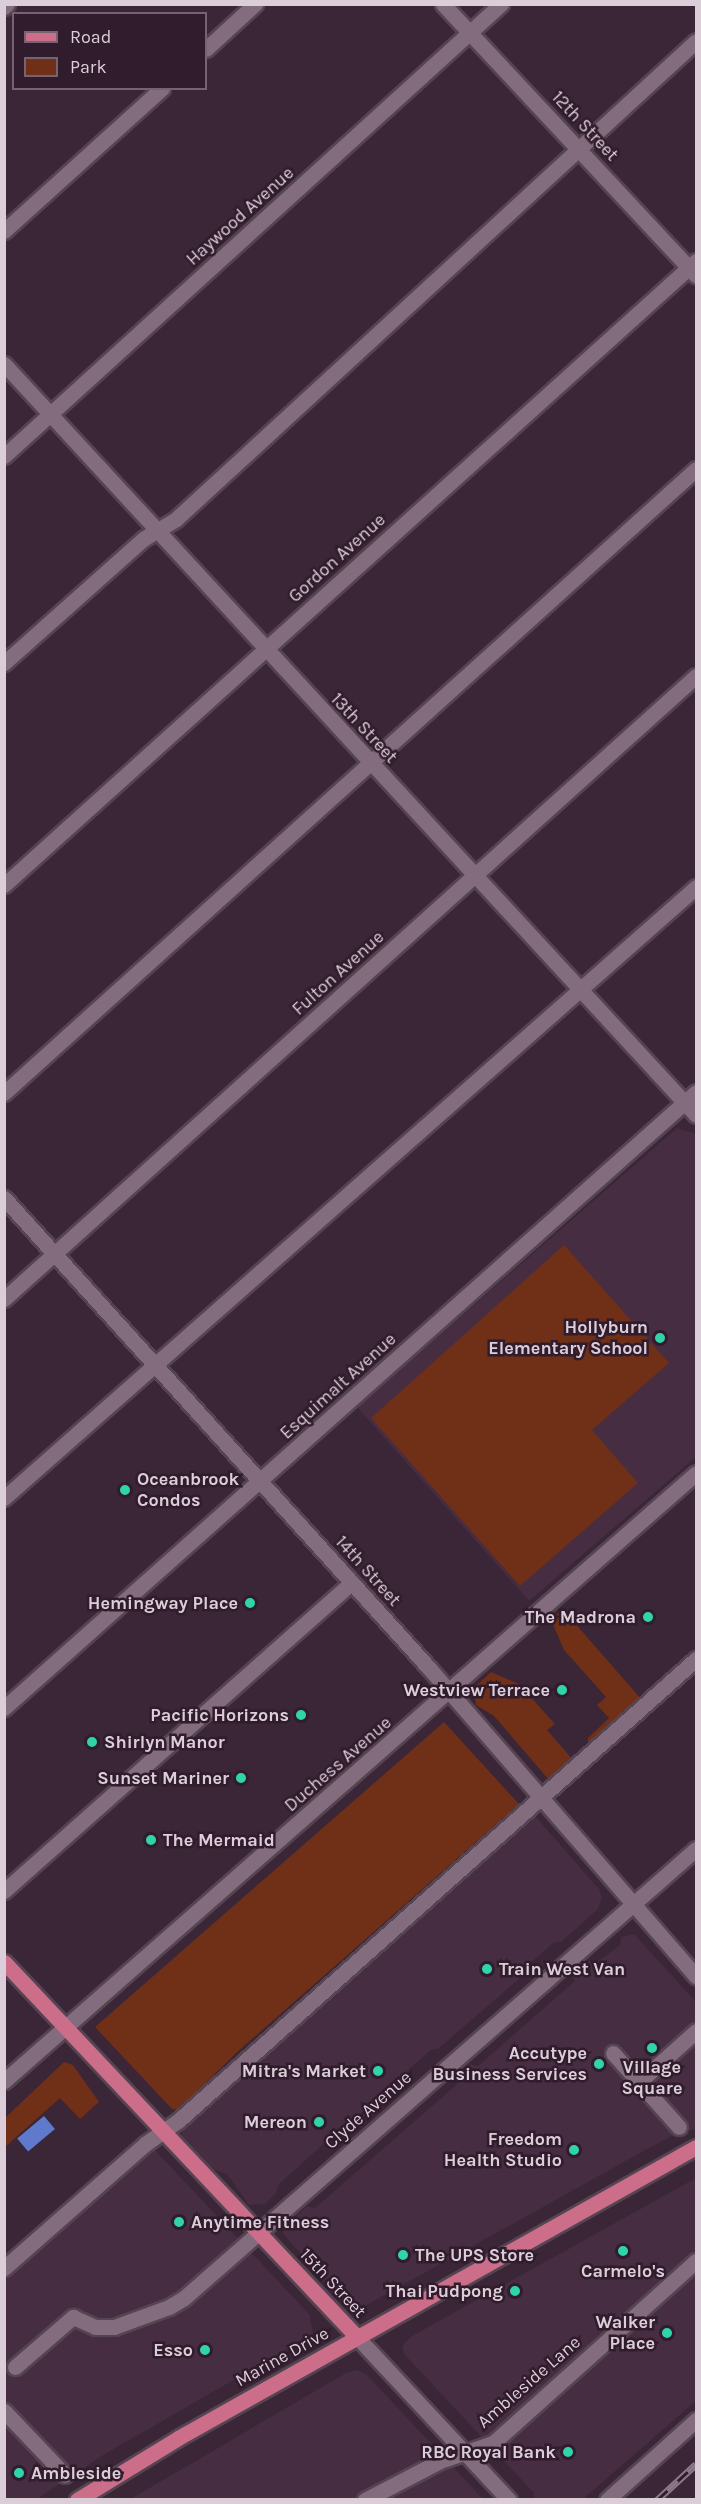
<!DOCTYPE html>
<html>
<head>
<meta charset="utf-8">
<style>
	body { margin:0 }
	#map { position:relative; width:701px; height:2504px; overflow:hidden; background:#3a2636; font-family:Karla,sans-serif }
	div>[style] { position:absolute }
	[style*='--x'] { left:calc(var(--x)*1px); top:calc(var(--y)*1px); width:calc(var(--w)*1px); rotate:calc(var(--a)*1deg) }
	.built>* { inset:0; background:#462d41 }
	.green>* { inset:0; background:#702f17 }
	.water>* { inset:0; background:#5f7acc; transform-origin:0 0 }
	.roads { filter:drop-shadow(2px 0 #554451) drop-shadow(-2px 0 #554451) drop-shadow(0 2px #554451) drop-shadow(0 -2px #554451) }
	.minor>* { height:15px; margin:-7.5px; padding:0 7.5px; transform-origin:7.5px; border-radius:7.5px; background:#836c7e }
	.major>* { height:15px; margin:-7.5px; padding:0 7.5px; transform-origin:7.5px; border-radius:7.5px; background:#cc6e8a }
	.rail>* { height:7px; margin-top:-3.5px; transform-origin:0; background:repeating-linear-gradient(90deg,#301c2c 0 14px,#8b7a87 0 28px); box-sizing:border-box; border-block:2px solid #8b7a87 }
	.dots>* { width:16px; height:16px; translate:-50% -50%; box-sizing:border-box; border:3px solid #301c2c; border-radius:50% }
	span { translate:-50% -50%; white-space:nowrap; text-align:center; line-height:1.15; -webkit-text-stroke:5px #301c2c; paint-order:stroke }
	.street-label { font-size:18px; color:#dcced8 }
	.poi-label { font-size:18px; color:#dcced8; font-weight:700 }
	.right { translate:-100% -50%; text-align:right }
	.left { translate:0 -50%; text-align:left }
	.frame { position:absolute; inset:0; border:6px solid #dcced8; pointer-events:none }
	.legend { position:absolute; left:12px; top:12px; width:195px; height:78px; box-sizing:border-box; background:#301c2c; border:2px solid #756371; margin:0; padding:8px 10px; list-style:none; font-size:18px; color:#dcced8 }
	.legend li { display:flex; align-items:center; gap:12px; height:30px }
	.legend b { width:30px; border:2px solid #756371 }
</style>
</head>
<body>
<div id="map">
	<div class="built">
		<i style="clip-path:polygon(677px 1128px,696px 1134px,696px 1457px,529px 1601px,357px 1407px)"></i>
		<i style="clip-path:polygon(535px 1816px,599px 1889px,602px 1898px,598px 1909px,561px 1942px,553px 1943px,519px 1973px,519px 1979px,438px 2049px,432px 2049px,406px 2072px,404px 2083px,388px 2098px,356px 2122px,346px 2124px,279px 2184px,276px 2193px,265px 2204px,249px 2205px,227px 2174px,214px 2170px,182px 2137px,182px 2126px,527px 1818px)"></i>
		<i style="clip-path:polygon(634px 1934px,696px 2002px,696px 2129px,680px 2132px,649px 2148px,363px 2307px,353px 2306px,328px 2290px,327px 2282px,283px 2234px,285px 2226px,307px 2206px,315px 2208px,462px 2080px,458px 2075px,469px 2064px,478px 2066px,575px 1981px,572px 1977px,589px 1961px,596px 1963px,620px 1945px,621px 1937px)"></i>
		<i style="clip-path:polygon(153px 2148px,310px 2315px,313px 2334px,105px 2454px,37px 2499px,5px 2499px,4px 2278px)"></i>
		<i style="clip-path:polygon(696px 2178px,696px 2401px,583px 2499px,534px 2499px,534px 2493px,405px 2355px,402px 2346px,412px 2336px)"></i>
		<i style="clip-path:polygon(357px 2370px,367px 2375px,483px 2499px,129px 2500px,346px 2373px)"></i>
	</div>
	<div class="green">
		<i style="clip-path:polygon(564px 1245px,669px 1363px,592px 1430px,638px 1483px,520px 1586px,371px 1418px)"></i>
		<i style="clip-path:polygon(560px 1612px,566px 1613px,642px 1700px,595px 1740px,588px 1742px,588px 1738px,609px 1718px,597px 1705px,606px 1697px,564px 1650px,551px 1620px)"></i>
		<i style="clip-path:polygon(491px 1672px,519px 1684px,555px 1724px,547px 1730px,573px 1760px,554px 1778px,549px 1780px,494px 1716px,476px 1705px,474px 1688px)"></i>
		<i style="clip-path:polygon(444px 1722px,519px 1804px,235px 2054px,179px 2110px,172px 2109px,95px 2027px)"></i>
		<i style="clip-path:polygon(64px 2062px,73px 2065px,99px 2102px,80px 2119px,60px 2098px,5px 2147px,5px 2118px)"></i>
	</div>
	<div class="water">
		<i style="left:44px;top:2116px;width:17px;height:35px;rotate:50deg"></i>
	</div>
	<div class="roads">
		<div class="minor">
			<i style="--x:443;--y:4;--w:371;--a:47"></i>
			<i style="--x:4;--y:7;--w:4;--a:-45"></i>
			<i style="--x:206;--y:49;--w:67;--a:-42.6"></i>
			<i style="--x:4;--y:231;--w:213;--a:-42.1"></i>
			<i style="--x:4;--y:364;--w:1021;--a:47.34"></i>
			<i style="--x:4;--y:456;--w:672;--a:-42.29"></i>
			<i style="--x:4;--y:663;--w:186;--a:-41.7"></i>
			<i style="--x:143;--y:539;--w:39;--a:-31"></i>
			<i style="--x:176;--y:519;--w:706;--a:-42.59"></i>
			<i style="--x:4;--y:885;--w:932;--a:-42.04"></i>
			<i style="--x:4;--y:1093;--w:932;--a:-42.04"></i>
			<i style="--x:4;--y:1198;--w:634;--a:47.88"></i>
			<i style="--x:429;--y:1668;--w:408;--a:49.1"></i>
			<i style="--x:4;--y:1299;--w:931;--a:-42"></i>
			<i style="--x:4;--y:1498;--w:923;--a:-41.44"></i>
			<i style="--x:4;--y:1708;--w:926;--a:-41.67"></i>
			<i style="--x:4;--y:1891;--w:465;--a:-41.6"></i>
			<i style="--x:613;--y:2053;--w:99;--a:48.3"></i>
			<i style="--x:4;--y:2081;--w:921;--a:-41.3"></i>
			<i style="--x:639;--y:2082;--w:76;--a:-41.8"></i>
			<i style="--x:4;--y:2268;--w:188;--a:-41.3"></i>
			<i style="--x:145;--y:2144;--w:42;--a:-35.2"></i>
			<i style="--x:179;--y:2120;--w:693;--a:-41.72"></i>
			<i style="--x:357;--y:2337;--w:223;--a:47"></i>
			<i style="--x:15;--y:2367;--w:77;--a:-40.8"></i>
			<i style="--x:73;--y:2317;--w:24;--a:24"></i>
			<i style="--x:95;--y:2327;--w:19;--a:0"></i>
			<i style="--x:114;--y:2327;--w:59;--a:-20"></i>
			<i style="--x:169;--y:2307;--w:17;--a:-31"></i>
			<i style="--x:184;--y:2298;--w:681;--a:-41.25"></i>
			<i style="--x:4;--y:2411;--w:88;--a:46.4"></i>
			<i style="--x:365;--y:2500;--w:85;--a:-27.5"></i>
			<i style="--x:440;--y:2461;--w:56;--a:-18.8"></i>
			<i style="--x:493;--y:2443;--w:273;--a:-41.9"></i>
			<i style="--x:607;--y:2500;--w:120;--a:-42"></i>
		</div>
		<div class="major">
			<i style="--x:4;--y:1962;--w:515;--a:46.73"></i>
			<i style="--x:77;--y:2500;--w:119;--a:-31.5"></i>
			<i style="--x:178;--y:2438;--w:594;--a:-29.33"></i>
		</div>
	</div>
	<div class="rail">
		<i style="--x:657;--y:2500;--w:53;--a:-42.7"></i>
	</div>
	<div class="dots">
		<i style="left:660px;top:1338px;background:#30d4a9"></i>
		<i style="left:125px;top:1490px;background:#30d4a9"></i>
		<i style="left:250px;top:1603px;background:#30d4a9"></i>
		<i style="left:648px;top:1617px;background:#30d4a9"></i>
		<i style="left:562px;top:1690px;background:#30d4a9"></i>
		<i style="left:301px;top:1715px;background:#30d4a9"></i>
		<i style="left:92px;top:1742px;background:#30d4a9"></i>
		<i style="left:241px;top:1778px;background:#30d4a9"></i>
		<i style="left:151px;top:1840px;background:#30d4a9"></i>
		<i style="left:487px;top:1969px;background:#30d4a9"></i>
		<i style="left:652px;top:2048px;background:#30d4a9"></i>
		<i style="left:599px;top:2064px;background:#30d4a9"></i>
		<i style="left:378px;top:2071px;background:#30d4a9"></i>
		<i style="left:319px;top:2122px;background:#30d4a9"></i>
		<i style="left:574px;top:2150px;background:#30d4a9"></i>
		<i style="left:179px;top:2222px;background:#30d4a9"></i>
		<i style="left:623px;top:2251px;background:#30d4a9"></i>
		<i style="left:403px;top:2255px;background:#30d4a9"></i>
		<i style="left:515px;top:2291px;background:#30d4a9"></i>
		<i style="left:667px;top:2333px;background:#30d4a9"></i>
		<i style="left:205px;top:2350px;background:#30d4a9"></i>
		<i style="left:568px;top:2452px;background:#30d4a9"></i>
		<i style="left:19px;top:2473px;background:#30d4a9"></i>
	</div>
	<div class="street-label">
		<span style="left:585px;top:126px;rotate:47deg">12th Street</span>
		<span style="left:240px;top:216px;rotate:-42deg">Haywood Avenue</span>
		<span style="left:337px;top:558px;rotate:-42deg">Gordon Avenue</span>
		<span style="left:364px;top:728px;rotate:47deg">13th Street</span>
		<span style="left:338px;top:973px;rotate:-42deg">Fulton Avenue</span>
		<span style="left:338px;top:1386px;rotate:-42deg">Esquimalt Avenue</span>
		<span style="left:368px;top:1571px;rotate:48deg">14th Street</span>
		<span style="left:338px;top:1764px;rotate:-41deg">Duchess Avenue</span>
		<span style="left:368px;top:2110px;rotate:-41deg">Clyde Avenue</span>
		<span style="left:333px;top:2283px;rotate:47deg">15th Street</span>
		<span style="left:282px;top:2357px;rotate:-29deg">Marine Drive</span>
		<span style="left:529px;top:2382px;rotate:-41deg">Ambleside Lane</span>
	</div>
	<div class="poi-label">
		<span class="right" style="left:648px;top:1338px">Hollyburn<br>Elementary School</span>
		<span class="left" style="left:137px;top:1490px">Oceanbrook<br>Condos</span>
		<span class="right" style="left:238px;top:1603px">Hemingway Place</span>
		<span class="right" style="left:636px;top:1617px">The Madrona</span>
		<span class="right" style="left:550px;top:1690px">Westview Terrace</span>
		<span class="right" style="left:289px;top:1715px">Pacific Horizons</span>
		<span class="left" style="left:104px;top:1742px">Shirlyn Manor</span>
		<span class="right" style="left:229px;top:1778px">Sunset Mariner</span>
		<span class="left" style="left:163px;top:1840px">The Mermaid</span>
		<span class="left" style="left:499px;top:1969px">Train West Van</span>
		<span class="right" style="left:587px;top:2064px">Accutype<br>Business Services</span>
		<span style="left:652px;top:2078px">Village<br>Square</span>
		<span class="right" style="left:366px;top:2071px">Mitra's Market</span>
		<span class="right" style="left:307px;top:2122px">Mereon</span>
		<span class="right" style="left:562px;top:2150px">Freedom<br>Health Studio</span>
		<span class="left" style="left:191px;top:2222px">Anytime Fitness</span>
		<span class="left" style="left:415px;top:2255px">The UPS Store</span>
		<span style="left:623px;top:2271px">Carmelo's</span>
		<span class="right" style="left:503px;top:2291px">Thai Pudpong</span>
		<span class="right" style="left:655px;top:2333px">Walker<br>Place</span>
		<span class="right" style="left:193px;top:2350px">Esso</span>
		<span class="right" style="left:556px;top:2452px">RBC Royal Bank</span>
		<span class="left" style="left:31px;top:2473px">Ambleside</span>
	</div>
	<div class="frame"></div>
	<ul class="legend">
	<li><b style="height:8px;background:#cc6e8a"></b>Road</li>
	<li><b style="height:16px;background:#702f17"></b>Park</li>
	</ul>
</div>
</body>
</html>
